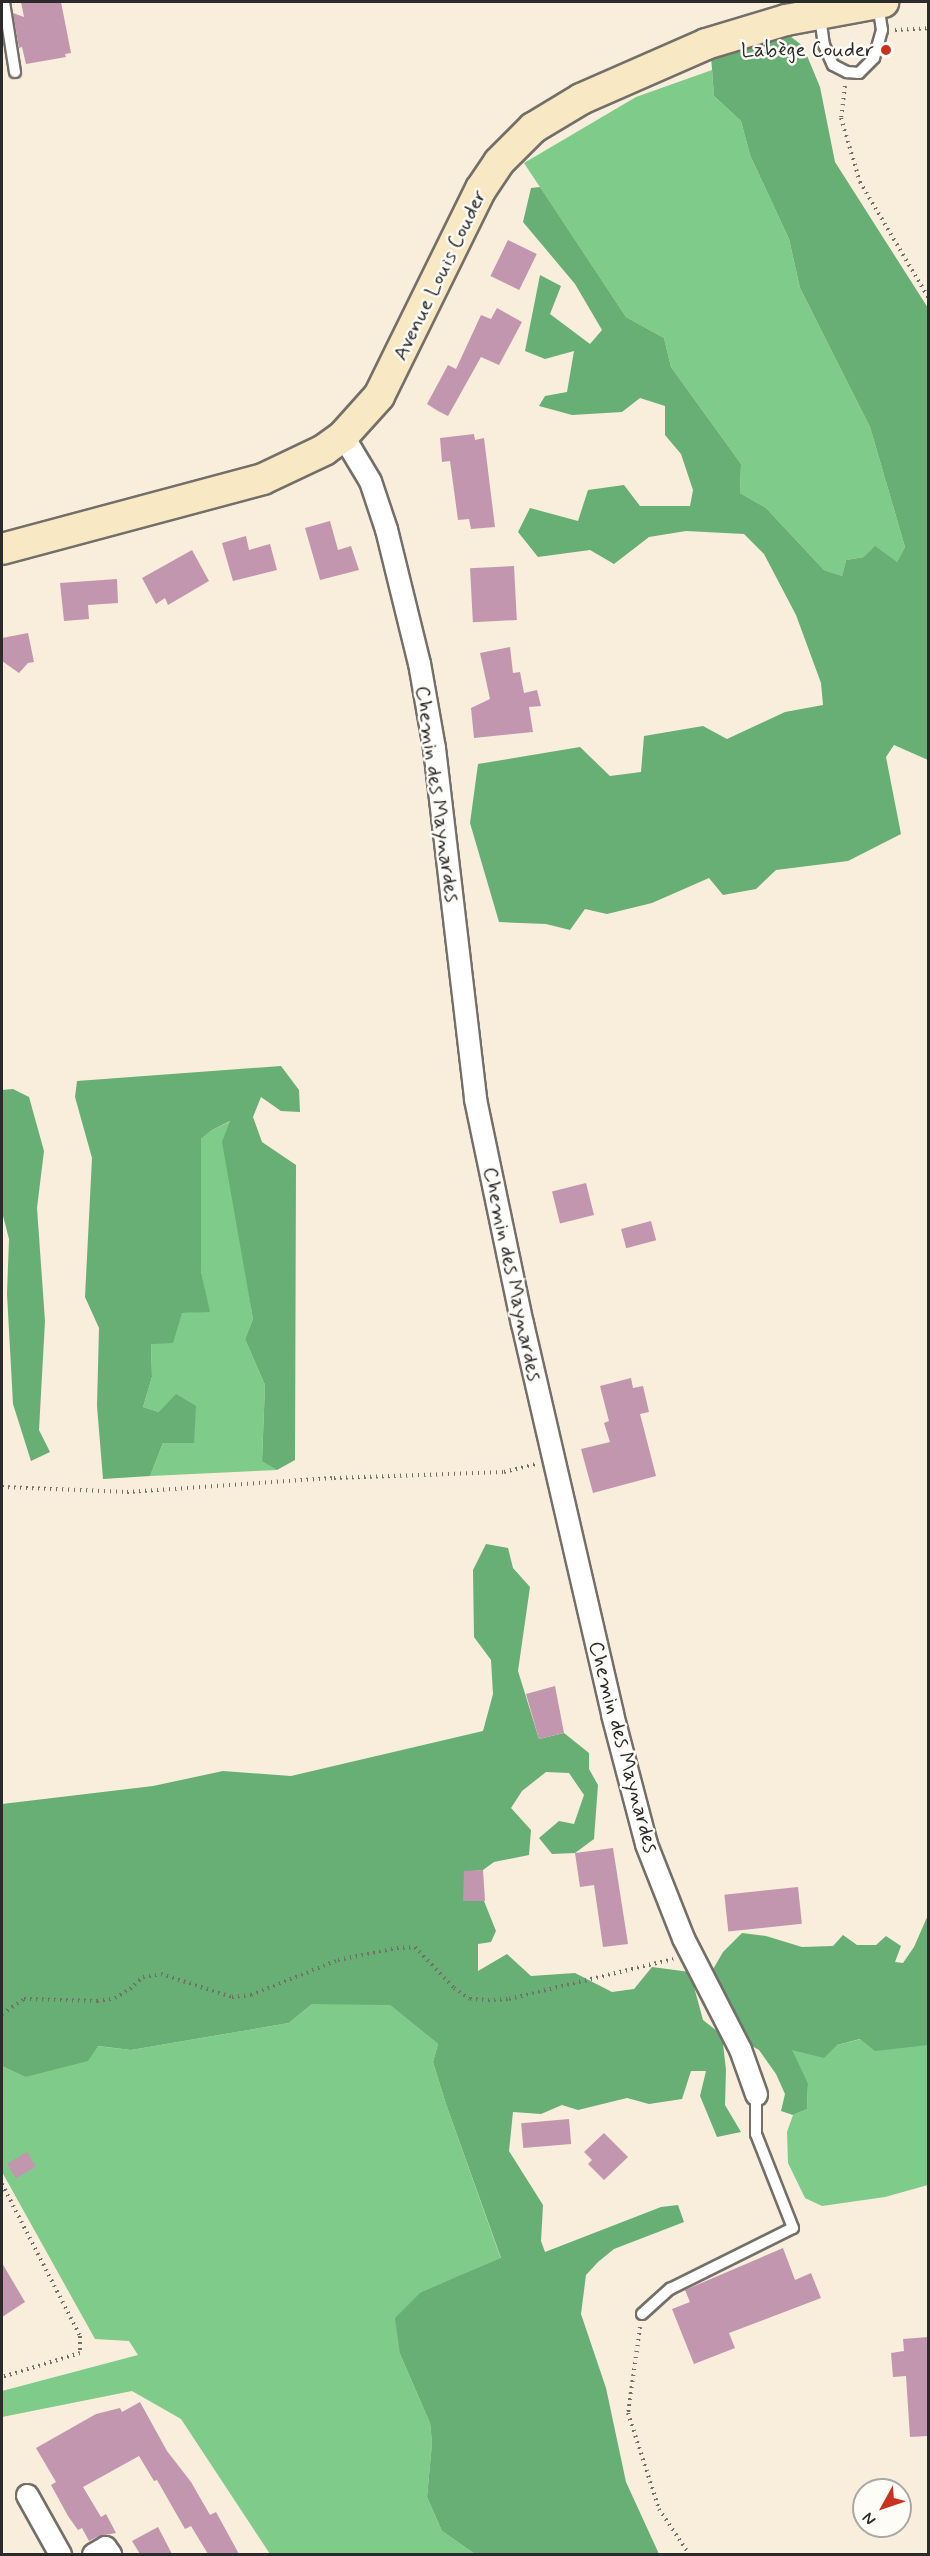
<!DOCTYPE html>
<html>
<head>
<meta charset="utf-8">
<style>
	body { margin:0 }
	#map { position:relative; width:930px; height:2556px; overflow:hidden; background:#f9eddc; font-family:Mynerve,sans-serif }
	div>[style] { position:absolute }
	[style*='--x'] { left:calc(var(--x)*1px); top:calc(var(--y)*1px); width:calc(var(--w)*1px); rotate:calc(var(--a)*1deg) }
	.green>* { inset:0; background:#7fcb89 }
	.forest>* { inset:0; background:#67af75 }
	.building>* { inset:0; background:#c196ae; transform-origin:0 0 }
	.path>* { height:4px; margin-top:-2px; transform-origin:0; background:repeating-linear-gradient(90deg,#736f69 0 1.5px,transparent 0 6px) }
	.roads { filter:drop-shadow(2px 0 #736f69) drop-shadow(-2px 0 #736f69) drop-shadow(0 2px #736f69) drop-shadow(0 -2px #736f69) }
	.lane>* { height:10px; margin:-5px; padding:0 5px; transform-origin:5px; border-radius:5px; background:#fff }
	.street>* { height:21px; margin:-10.5px; padding:0 10.5px; transform-origin:10.5px; border-radius:10.5px; background:#fff }
	.secondary>* { height:30px; margin:-15px; padding:0 15px; transform-origin:15px; border-radius:15px; background:#f8e8c3 }
	.dots>* { width:16px; height:16px; translate:-50% -50%; box-sizing:border-box; border:3px solid #fdfcf7; border-radius:50% }
	span { translate:-50% -50%; white-space:nowrap; text-align:center; line-height:1.15; -webkit-text-stroke:5px #fdfcf7; paint-order:stroke }
	.poi-label { font-size:21px; color:#2b2b2b }
	.right { translate:-100% -50%; text-align:right }
	.street-label { font-size:21px; color:#2b2b2b }
	.frame { position:absolute; inset:0; border:3px solid #2b2b2b; pointer-events:none }
	.north { position:absolute; left:852px; top:2478px; width:60px; height:60px; box-sizing:border-box; background:#fdfcf7; border:2px solid #a9a8a5; border-radius:50%; rotate:230deg; font-size:16px; font-weight:700; line-height:24px; text-align:center; color:#2b2b2b }
	.north::after { content:''; display:block; margin:auto; width:21px; height:27px; background:#c8321e; clip-path:polygon(50% 0,100% 100%,50% 72%,0 100%) }
</style>
</head>
<body>
<div id="map">
	<div class="green">
		<i style="clip-path:polygon(712px 70px,714px 96px,741px 121px,750px 155px,789px 239px,800px 288px,870px 427px,905px 547px,897px 562px,864px 557px,846px 560px,842px 576px,824px 570px,766px 508px,740px 493px,741px 464px,671px 367px,664px 338px,626px 317px,524px 163px,636px 97px)"></i>
		<i style="clip-path:polygon(231px 1121px,240px 1237px,253px 1319px,245px 1339px,265px 1385px,262px 1460px,277px 1470px,150px 1476px,163px 1443px,159px 1412px,143px 1407px,152px 1377px,151px 1343px,182px 1313px,209px 1311px,201px 1271px,201px 1139px,212px 1130px)"></i>
		<i style="clip-path:polygon(312px 2004px,389px 2004px,438px 2044px,433px 2062px,446px 2104px,501px 2259px,421px 2292px,400px 2354px,430px 2423px,432px 2443px,427px 2497px,442px 2531px,475px 2554px,270px 2554px,181px 2419px,132px 2391px,2px 2417px,2px 2391px,138px 2355px,129px 2341px,95px 2339px,2px 2172px,2px 2066px,25px 2077px,97px 2046px,131px 2050px,289px 2023px)"></i>
		<i style="clip-path:polygon(861px 2039px,928px 2045px,928px 2185px,885px 2197px,822px 2206px,805px 2198px,788px 2163px,787px 2132px,793px 2115px,807px 2109px,808px 2083px,791px 2050px,837px 2045px)"></i>
	</div>
	<div class="forest">
		<i style="clip-path:polygon(791px 37px,803px 46px,820px 87px,835px 162px,928px 308px,928px 760px,894px 745px,886px 757px,901px 834px,848px 861px,776px 870px,756px 889px,723px 895px,709px 878px,652px 903px,607px 914px,585px 909px,570px 930px,546px 924px,499px 922px,470px 823px,478px 764px,580px 747px,610px 776px,641px 772px,644px 736px,703px 726px,727px 739px,785px 712px,823px 705px,821px 683px,796px 615px,764px 554px,744px 534px,686px 531px,649px 537px,614px 564px,590px 550px,538px 557px,518px 532px,530px 508px,578px 521px,588px 490px,624px 485px,640px 506px,690px 506px,693px 490px,681px 454px,665px 435px,665px 406px,640px 398px,622px 412px,572px 415px,539px 406px,545px 396px,567px 392px,574px 351px,545px 359px,525px 351px,540px 275px,561px 286px,550px 314px,590px 344px,602px 330px,575px 284px,523px 222px,531px 188px,540px 187px,626px 317px,664px 338px,671px 367px,741px 464px,740px 493px,766px 508px,824px 570px,842px 576px,846px 560px,864px 557px,875px 546px,897px 562px,905px 547px,870px 427px,800px 288px,789px 239px,750px 155px,741px 121px,714px 96px,711px 56px,767px 38px)"></i>
		<i style="clip-path:polygon(281px 1066px,299px 1090px,300px 1112px,281px 1111px,261px 1097px,253px 1117px,262px 1142px,296px 1165px,295px 1460px,277px 1470px,262px 1461px,265px 1385px,245px 1339px,253px 1319px,222px 1142px,230px 1121px,212px 1130px,201px 1139px,201px 1271px,210px 1312px,182px 1313px,173px 1343px,151px 1344px,152px 1377px,143px 1407px,159px 1412px,176px 1394px,196px 1406px,194px 1443px,163px 1443px,150px 1476px,103px 1479px,97px 1406px,99px 1328px,85px 1297px,92px 1158px,75px 1097px,77px 1081px)"></i>
		<i style="clip-path:polygon(13px 1089px,29px 1097px,44px 1151px,37px 1208px,45px 1321px,39px 1430px,50px 1452px,31px 1461px,13px 1404px,7px 1294px,9px 1239px,2px 1212px,2px 1090px)"></i>
		<i style="clip-path:polygon(486px 1544px,508px 1548px,513px 1568px,530px 1587px,518px 1671px,539px 1739px,564px 1733px,589px 1753px,589px 1769px,598px 1785px,594px 1839px,575px 1853px,552px 1854px,539px 1838px,559px 1821px,574px 1824px,584px 1795px,569px 1773px,546px 1772px,522px 1791px,511px 1808px,531px 1830px,529px 1855px,494px 1862px,483px 1870px,464px 1872px,464px 1901px,484px 1901px,496px 1931px,491px 1942px,478px 1944px,478px 1971px,507px 1954px,531px 1976px,575px 1973px,612px 1992px,634px 1989px,652px 1967px,690px 1972px,703px 2020px,722px 2035px,726px 2070px,725px 2105px,741px 2132px,717px 2137px,700px 2096px,706px 2071px,691px 2071px,682px 2099px,649px 2104px,627px 2098px,578px 2110px,562px 2105px,541px 2114px,513px 2112px,509px 2151px,543px 2205px,541px 2241px,545px 2252px,661px 2207px,678px 2205px,684px 2222px,614px 2249px,598px 2262px,586px 2275px,581px 2314px,606px 2388px,626px 2482px,659px 2554px,475px 2554px,442px 2531px,427px 2497px,432px 2443px,430px 2423px,400px 2354px,395px 2318px,421px 2292px,501px 2258px,446px 2104px,433px 2062px,438px 2044px,390px 2005px,312px 2004px,289px 2023px,131px 2050px,98px 2046px,88px 2061px,25px 2077px,2px 2066px,2px 1804px,153px 1786px,223px 1771px,291px 1776px,483px 1731px,493px 1694px,491px 1660px,474px 1637px,473px 1570px)"></i>
		<i style="clip-path:polygon(928px 1915px,928px 2045px,875px 2051px,860px 2039px,837px 2045px,824px 2058px,792px 2050px,808px 2083px,807px 2109px,793px 2115px,781px 2111px,785px 2094px,776px 2074px,759px 2050px,745px 2042px,712px 1971px,723px 1952px,742px 1933px,766px 1936px,802px 1947px,833px 1946px,843px 1935px,857px 1945px,876px 1945px,886px 1936px,901px 1946px,895px 1962px,903px 1963px,914px 1947px)"></i>
	</div>
	<div class="building">
		<i style="clip-path:polygon(21px 2px,61px 2px,71px 53px,65px 54px,66px 57px,26px 64px,22px 47px,19px 48px,13px 13px,24px 17px)"></i>
		<i style="left:508px;top:240px;width:32px;height:40px;rotate:26deg"></i>
		<i style="clip-path:polygon(497px 308px,522px 322px,499px 365px,481px 357px,448px 416px,438px 411px,427px 404px,448px 365px,456px 369px,481px 315px,491px 319px)"></i>
		<i style="clip-path:polygon(474px 434px,475px 440px,484px 438px,495px 527px,471px 529px,469px 519px,458px 520px,450px 461px,442px 462px,440px 438px)"></i>
		<i style="clip-path:polygon(330px 521px,338px 550px,351px 546px,359px 570px,320px 580px,305px 528px)"></i>
		<i style="clip-path:polygon(246px 536px,249px 550px,270px 544px,277px 570px,233px 581px,222px 543px)"></i>
		<i style="clip-path:polygon(192px 550px,209px 581px,168px 605px,165px 598px,156px 604px,142px 578px)"></i>
		<i style="left:514px;top:566px;width:54px;height:44px;rotate:87deg"></i>
		<i style="clip-path:polygon(117px 579px,118px 603px,88px 605px,89px 619px,64px 621px,60px 583px)"></i>
		<i style="clip-path:polygon(28px 633px,34px 662px,28px 663px,19px 673px,2px 661px,2px 638px)"></i>
		<i style="clip-path:polygon(510px 647px,513px 673px,520px 672px,524px 693px,537px 690px,541px 706px,529px 707px,533px 732px,474px 738px,471px 708px,490px 699px,480px 653px)"></i>
		<i style="left:586px;top:1183px;width:33px;height:35px;rotate:76deg"></i>
		<i style="left:651px;top:1221px;width:20px;height:31px;rotate:75deg"></i>
		<i style="clip-path:polygon(631px 1378px,633px 1388px,643px 1386px,649px 1412px,640px 1414px,656px 1476px,593px 1493px,581px 1449px,610px 1442px,604px 1423px,609px 1421px,600px 1386px)"></i>
		<i style="clip-path:polygon(555px 1686px,564px 1733px,539px 1739px,526px 1694px)"></i>
		<i style="clip-path:polygon(613px 1848px,628px 1944px,603px 1947px,594px 1885px,580px 1887px,575px 1853px)"></i>
		<i style="clip-path:polygon(483px 1870px,485px 1901px,463px 1901px,464px 1871px)"></i>
		<i style="left:798px;top:1887px;width:37px;height:74px;rotate:84deg"></i>
		<i style="left:569px;top:2119px;width:25px;height:48px;rotate:85deg"></i>
		<i style="clip-path:polygon(604px 2133px,628px 2157px,604px 2180px,588px 2164px,592px 2160px,584px 2152px)"></i>
		<i style="left:27px;top:2152px;width:17px;height:23px;rotate:59deg"></i>
		<i style="clip-path:polygon(783px 2248px,795px 2280px,811px 2273px,821px 2298px,729px 2333px,735px 2348px,694px 2364px,672px 2309px,690px 2302px,685px 2290px)"></i>
		<i style="clip-path:polygon(2px 2263px,25px 2302px,2px 2317px)"></i>
		<i style="clip-path:polygon(928px 2337px,928px 2436px,910px 2437px,906px 2376px,893px 2377px,891px 2353px,904px 2351px,903px 2339px)"></i>
		<i style="clip-path:polygon(140px 2402px,167px 2451px,191px 2482px,210px 2515px,216px 2512px,239px 2554px,208px 2554px,191px 2526px,185px 2529px,157px 2480px,154px 2481px,139px 2456px,83px 2487px,101px 2517px,106px 2514px,116px 2533px,99px 2536px,89px 2541px,82px 2528px,78px 2530px,68px 2516px,51px 2485px,56px 2482px,36px 2448px,96px 2414px,120px 2408px,122px 2412px)"></i>
		<i style="clip-path:polygon(158px 2527px,172px 2554px,140px 2554px,132px 2541px)"></i>
	</div>
	<div class="path">
		<i style="--x:895;--y:30;--w:33;--a:-3"></i>
		<i style="--x:845;--y:86;--w:32;--a:97"></i>
		<i style="--x:841;--y:118;--w:67;--a:73.5"></i>
		<i style="--x:860;--y:182;--w:134;--a:59.4"></i>
		<i style="--x:2;--y:1487;--w:125;--a:2.3"></i>
		<i style="--x:127;--y:1492;--w:207;--a:-3.9"></i>
		<i style="--x:334;--y:1478;--w:170;--a:-2"></i>
		<i style="--x:504;--y:1472;--w:33;--a:-14"></i>
		<i style="--x:2;--y:2014;--w:27;--a:-34"></i>
		<i style="--x:24;--y:1999;--w:73;--a:1.6"></i>
		<i style="--x:97;--y:2001;--w:18;--a:-9"></i>
		<i style="--x:115;--y:1998;--w:17;--a:-31"></i>
		<i style="--x:130;--y:1989;--w:18;--a:-43"></i>
		<i style="--x:143;--y:1977;--w:18;--a:-9"></i>
		<i style="--x:161;--y:1974;--w:75;--a:17.9"></i>
		<i style="--x:232;--y:1997;--w:19;--a:-6"></i>
		<i style="--x:251;--y:1995;--w:94;--a:-21.9"></i>
		<i style="--x:338;--y:1960;--w:60;--a:-11.5"></i>
		<i style="--x:397;--y:1948;--w:18;--a:-3"></i>
		<i style="--x:415;--y:1947;--w:57;--a:46.4"></i>
		<i style="--x:454;--y:1988;--w:19;--a:35"></i>
		<i style="--x:470;--y:1999;--w:18;--a:3"></i>
		<i style="--x:488;--y:2000;--w:21;--a:-3"></i>
		<i style="--x:509;--y:1999;--w:169;--a:-13.7"></i>
		<i style="--x:2;--y:2184;--w:171;--a:62.8"></i>
		<i style="--x:80;--y:2336;--w:17;--a:90"></i>
		<i style="--x:80;--y:2353;--w:82;--a:162.9"></i>
		<i style="--x:640;--y:2327;--w:87;--a:97.9"></i>
		<i style="--x:628;--y:2413;--w:101;--a:72.1"></i>
		<i style="--x:659;--y:2509;--w:54;--a:56.3"></i>
	</div>
	<div class="roads">
		<div class="lane">
			<i style="--x:4;--y:2;--w:71;--a:81.1"></i>
			<i style="--x:820;--y:17;--w:28;--a:82"></i>
			<i style="--x:824;--y:45;--w:22;--a:66"></i>
			<i style="--x:833;--y:65;--w:16;--a:27"></i>
			<i style="--x:847;--y:72;--w:12;--a:5"></i>
			<i style="--x:859;--y:73;--w:21;--a:-45"></i>
			<i style="--x:874;--y:58;--w:29;--a:-74"></i>
			<i style="--x:882;--y:30;--w:24;--a:-99"></i>
			<i style="--x:642;--y:2314;--w:38;--a:-42"></i>
			<i style="--x:670;--y:2289;--w:137;--a:-26.4"></i>
			<i style="--x:793;--y:2228;--w:101;--a:-111.5"></i>
			<i style="--x:756;--y:2134;--w:40;--a:-90"></i>
		</div>
		<div class="street">
			<i style="--x:343;--y:436;--w:52;--a:59"></i>
			<i style="--x:370;--y:481;--w:51;--a:71.6"></i>
			<i style="--x:386;--y:529;--w:138;--a:76.2"></i>
			<i style="--x:419;--y:663;--w:86;--a:80"></i>
			<i style="--x:434;--y:748;--w:353;--a:83.3"></i>
			<i style="--x:475;--y:1099;--w:229;--a:78.2"></i>
			<i style="--x:522;--y:1323;--w:401;--a:77"></i>
			<i style="--x:612;--y:1714;--w:134;--a:75.3"></i>
			<i style="--x:646;--y:1844;--w:101;--a:68.5"></i>
			<i style="--x:683;--y:1938;--w:125;--a:62.8"></i>
			<i style="--x:740;--y:2049;--w:48;--a:70.4"></i>
			<i style="--x:27;--y:2495;--w:68;--a:60.8"></i>
			<i style="--x:93;--y:2554;--w:14;--a:-30"></i>
			<i style="--x:105;--y:2547;--w:9;--a:54"></i>
		</div>
		<div class="secondary">
			<i style="--x:2;--y:549;--w:270;--a:-15"></i>
			<i style="--x:263;--y:479;--w:68;--a:-25.4"></i>
			<i style="--x:324;--y:450;--w:24;--a:-36"></i>
			<i style="--x:343;--y:436;--w:54;--a:-48"></i>
			<i style="--x:379;--y:396;--w:231;--a:-63.8"></i>
			<i style="--x:481;--y:189;--w:32;--a:-56"></i>
			<i style="--x:499;--y:162;--w:48;--a:-45"></i>
			<i style="--x:533;--y:128;--w:56;--a:-31.1"></i>
			<i style="--x:581;--y:99;--w:137;--a:-23.7"></i>
			<i style="--x:706;--y:44;--w:84;--a:-16.7"></i>
			<i style="--x:786;--y:20;--w:99;--a:-10.5"></i>
		</div>
	</div>
	<div class="dots">
		<i style="left:886px;top:50px;background:#c8321e"></i>
	</div>
	<div class="poi-label">
		<span class="right" style="left:874px;top:50px">Labège Couder</span>
	</div>
	<div class="street-label">
		<span style="left:440px;top:275px;rotate:-64deg">Avenue Louis Couder</span>
		<span style="left:437px;top:794px;rotate:82deg">Chemin des Maynardes</span>
		<span style="left:512px;top:1274px;rotate:78deg">Chemin des Maynardes</span>
		<span style="left:623px;top:1747px;rotate:75deg">Chemin des Maynardes</span>
	</div>
	<div class="frame"></div>
	<div class="north">N</div>
</div>
</body>
</html>
